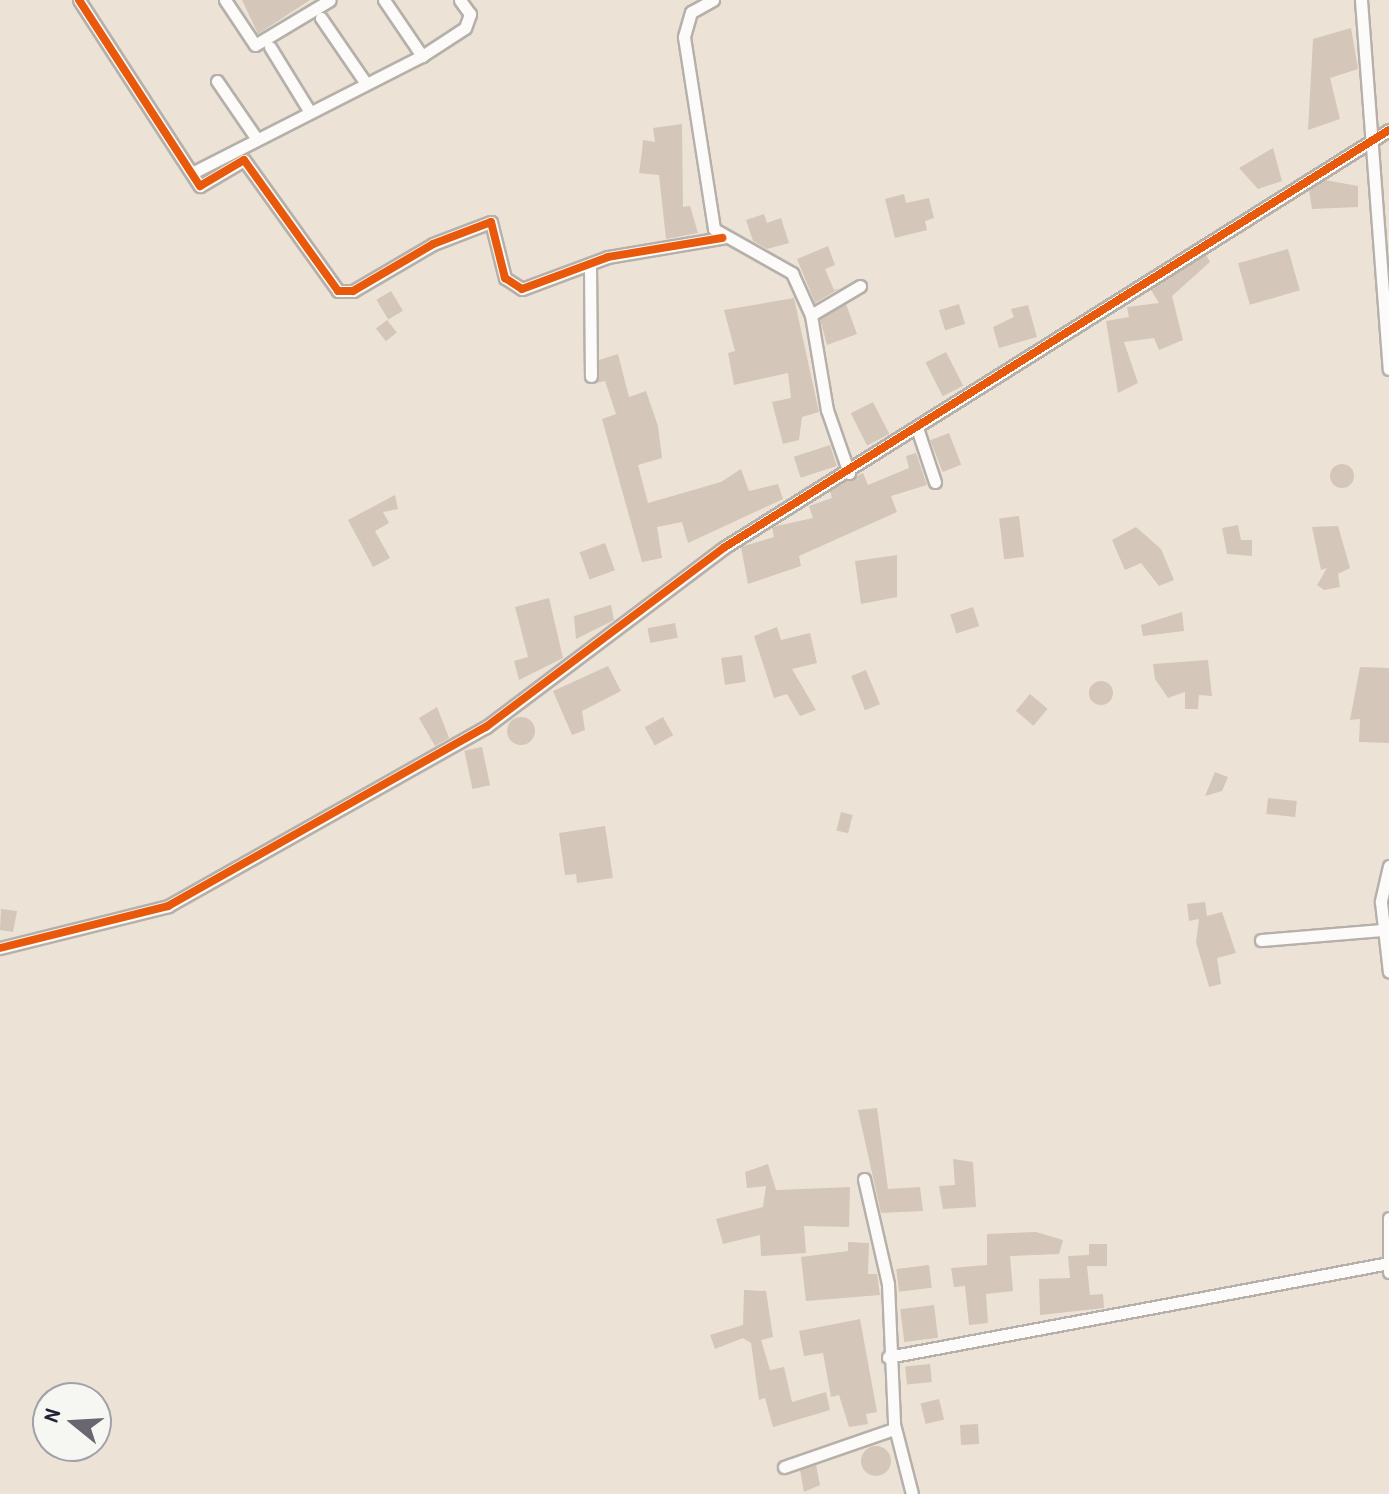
<!DOCTYPE html>
<html>
<head>
<meta charset="utf-8">
<style>
	body { margin:0 }
	#map { position:relative; width:1389px; height:1494px; overflow:hidden; background:#ece3d6; font-family:"Patrick Hand",sans-serif }
	div>[style] { position:absolute }
	[style*='--x'] { left:calc(var(--x)*1px); top:calc(var(--y)*1px); width:calc(var(--w)*1px); rotate:calc(var(--a)*1deg) }
	.building>* { inset:0; background:#d4c6b8; transform-origin:0 0 }
	.round { border-radius:50% }
	.roads { filter:drop-shadow(2px 0 #b5b0aa) drop-shadow(-2px 0 #b5b0aa) drop-shadow(0 2px #b5b0aa) drop-shadow(0 -2px #b5b0aa) }
	.street>* { height:11px; margin:-5.5px; padding:0 5.5px; transform-origin:5.5px; border-radius:5.5px; background:#fcfbf9 }
	.cycleway>* { height:8px; margin:-4px; padding:0 4px; transform-origin:4px; border-radius:4px; background:#e8590c }
	span { translate:-50% -50%; white-space:nowrap; text-align:center; line-height:1.15; -webkit-text-stroke:6px #f6f6f2; paint-order:stroke }
	.north { position:absolute; left:32px; top:1382px; width:80px; height:80px; box-sizing:border-box; background:#f6f6f2; border:2px solid #a1a1a9; border-radius:50%; rotate:288deg; font-size:22px; font-weight:700; line-height:32px; text-align:center; color:#22223b }
	.north::after { content:''; display:block; margin:auto; width:28px; height:36px; background:#696671; clip-path:polygon(50% 0,100% 100%,50% 72%,0 100%) }
</style>
</head>
<body>
<div id="map">
	<div class="building">
		<i style="clip-path:polygon(242px 0,310px 0,258px 34px)"></i>
		<i style="clip-path:polygon(1351px 28px,1358px 69px,1330px 78px,1340px 119px,1308px 130px,1313px 39px)"></i>
		<i style="clip-path:polygon(682px 124px,683px 207px,690px 206px,698px 233px,666px 239px,659px 175px,639px 173px,642px 151px,643px 140px,655px 142px,653px 128px)"></i>
		<i style="clip-path:polygon(1273px 148px,1282px 181px,1258px 189px,1239px 168px)"></i>
		<i style="clip-path:polygon(1325px 180px,1358px 186px,1358px 207px,1312px 209px,1309px 190px)"></i>
		<i style="clip-path:polygon(904px 194px,906px 203px,929px 198px,934px 218px,925px 221px,927px 230px,895px 238px,885px 199px)"></i>
		<i style="clip-path:polygon(764px 214px,767px 223px,781px 218px,789px 243px,767px 249px,753px 241px,746px 220px)"></i>
		<i style="clip-path:polygon(828px 246px,835px 265px,825px 269px,834px 290px,840px 288px,815px 303px,797px 259px)"></i>
		<i style="left:1288px;top:249px;width:43px;height:52px;rotate:74deg"></i>
		<i style="clip-path:polygon(1206px 255px,1210px 262px,1172px 296px,1183px 340px,1159px 350px,1154px 338px,1124px 342px,1138px 383px,1118px 393px,1106px 321px,1129px 317px,1127px 307px,1159px 303px,1151px 290px)"></i>
		<i style="left:391px;top:291px;width:23px;height:17px;rotate:59deg"></i>
		<i style="clip-path:polygon(794px 298px,819px 412px,802px 417px,799px 440px,783px 444px,772px 402px,791px 398px,788px 373px,734px 385px,728px 353px,735px 351px,724px 310px)"></i>
		<i style="clip-path:polygon(846px 304px,857px 334px,827px 345px,820px 319px)"></i>
		<i style="left:959px;top:304px;width:21px;height:21px;rotate:73deg"></i>
		<i style="clip-path:polygon(1028px 305px,1037px 337px,999px 348px,993px 327px,1014px 317px,1011px 309px)"></i>
		<i style="left:387px;top:320px;width:16px;height:14px;rotate:52deg"></i>
		<i style="left:946px;top:352px;width:38px;height:23px;rotate:63deg"></i>
		<i style="clip-path:polygon(618px 354px,629px 397px,646px 391px,658px 426px,662px 458px,638px 465px,648px 503px,721px 482px,741px 469px,749px 491px,778px 484px,783px 499px,688px 543px,682px 522px,657px 527px,662px 558px,642px 562px,602px 419px,616px 414px,605px 381px,595px 383px,599px 360px)"></i>
		<i style="left:873px;top:402px;width:36px;height:25px;rotate:63deg"></i>
		<i style="left:949px;top:433px;width:34px;height:20px;rotate:69deg"></i>
		<i style="left:830px;top:445px;width:22px;height:38px;rotate:72deg"></i>
		<i style="clip-path:polygon(916px 453px,927px 485px,891px 496px,897px 512px,799px 556px,801px 566px,748px 584px,741px 547px,774px 537px,772px 527px,813px 518px,809px 506px,832px 498px,830px 491px,846px 481px,863px 473px,868px 485px,909px 468px,906px 456px)"></i>
		<i class="round" style="left:1330px;top:464px;width:24px;height:24px"></i>
		<i style="clip-path:polygon(395px 495px,398px 509px,383px 512px,389px 523px,375px 531px,390px 558px,373px 567px,348px 520px)"></i>
		<i style="left:1019px;top:516px;width:41px;height:20px;rotate:83deg"></i>
		<i style="clip-path:polygon(1238px 525px,1241px 540px,1252px 540px,1252px 556px,1227px 554px,1222px 528px)"></i>
		<i style="clip-path:polygon(1338px 526px,1350px 568px,1338px 574px,1340px 587px,1324px 590px,1317px 585px,1327px 568px,1321px 570px,1312px 527px)"></i>
		<i style="clip-path:polygon(1136px 527px,1161px 549px,1174px 580px,1159px 586px,1141px 563px,1125px 570px,1112px 540px)"></i>
		<i style="left:605px;top:543px;width:29px;height:27px;rotate:70deg"></i>
		<i style="clip-path:polygon(897px 555px,897px 597px,861px 604px,855px 561px)"></i>
		<i style="clip-path:polygon(549px 598px,563px 658px,519px 680px,514px 661px,528px 657px,515px 607px)"></i>
		<i style="clip-path:polygon(611px 605px,614px 620px,576px 639px,574px 616px)"></i>
		<i style="left:973px;top:607px;width:20px;height:24px;rotate:72deg"></i>
		<i style="clip-path:polygon(1182px 612px,1184px 631px,1143px 636px,1141px 625px)"></i>
		<i style="left:675px;top:623px;width:15px;height:28px;rotate:79deg"></i>
		<i style="clip-path:polygon(777px 627px,781px 640px,810px 633px,817px 663px,792px 669px,816px 710px,800px 716px,787px 694px,774px 698px,754px 636px)"></i>
		<i style="left:742px;top:655px;width:27px;height:21px;rotate:82deg"></i>
		<i style="clip-path:polygon(1208px 660px,1212px 696px,1199px 695px,1198px 709px,1185px 709px,1185px 692px,1168px 698px,1155px 679px,1153px 664px)"></i>
		<i style="clip-path:polygon(608px 666px,621px 691px,582px 711px,585px 730px,572px 735px,553px 691px)"></i>
		<i style="clip-path:polygon(1360px 667px,1389px 668px,1389px 743px,1359px 742px,1360px 719px,1350px 720px)"></i>
		<i style="left:866px;top:670px;width:37px;height:16px;rotate:68deg"></i>
		<i class="round" style="left:1089px;top:681px;width:24px;height:24px"></i>
		<i style="left:1030px;top:694px;width:23px;height:22px;rotate:40deg"></i>
		<i style="clip-path:polygon(437px 707px,449px 738px,435px 746px,419px 718px)"></i>
		<i style="left:663px;top:717px;width:21px;height:21px;rotate:61deg"></i>
		<i class="round" style="left:507px;top:717px;width:28px;height:28px"></i>
		<i style="left:482px;top:747px;width:39px;height:18px;rotate:78deg"></i>
		<i style="clip-path:polygon(1215px 772px,1228px 777px,1222px 791px,1205px 796px)"></i>
		<i style="left:1268px;top:798px;width:29px;height:16px;rotate:6deg"></i>
		<i style="left:841px;top:812px;width:12px;height:19px;rotate:14deg"></i>
		<i style="clip-path:polygon(605px 826px,613px 878px,577px 883px,576px 874px,565px 875px,559px 833px)"></i>
		<i style="clip-path:polygon(1205px 902px,1207px 916px,1222px 912px,1236px 953px,1217px 958px,1221px 984px,1209px 987px,1196px 942px,1199px 919px,1189px 921px,1187px 904px)"></i>
		<i style="clip-path:polygon(1px 909px,17px 911px,13px 932px,0 930px)"></i>
		<i style="clip-path:polygon(877px 1108px,888px 1189px,920px 1187px,923px 1211px,881px 1213px,858px 1110px)"></i>
		<i style="clip-path:polygon(953px 1159px,973px 1162px,976px 1207px,943px 1209px,939px 1186px,955px 1185px)"></i>
		<i style="clip-path:polygon(768px 1164px,776px 1190px,850px 1187px,849px 1227px,804px 1226px,806px 1253px,761px 1256px,760px 1235px,723px 1244px,716px 1219px,763px 1207px,766px 1186px,747px 1188px,745px 1172px)"></i>
		<i style="clip-path:polygon(1036px 1232px,1063px 1240px,1059px 1254px,1010px 1256px,1013px 1291px,986px 1294px,988px 1323px,969px 1325px,965px 1286px,954px 1287px,951px 1268px,987px 1265px,987px 1234px)"></i>
		<i style="clip-path:polygon(848px 1242px,869px 1243px,868px 1274px,877px 1274px,880px 1295px,806px 1301px,801px 1257px,848px 1251px)"></i>
		<i style="clip-path:polygon(1089px 1244px,1107px 1244px,1107px 1266px,1087px 1266px,1090px 1295px,1103px 1294px,1104px 1308px,1040px 1315px,1039px 1279px,1070px 1278px,1068px 1256px,1089px 1255px)"></i>
		<i style="left:929px;top:1265px;width:23px;height:33px;rotate:83deg"></i>
		<i style="clip-path:polygon(744px 1290px,766px 1291px,773px 1337px,761px 1340px,770px 1370px,784px 1367px,792px 1402px,826px 1392px,830px 1410px,773px 1427px,765px 1398px,759px 1400px,751px 1343px,743px 1338px,715px 1349px,710px 1335px,743px 1325px)"></i>
		<i style="left:934px;top:1305px;width:33px;height:34px;rotate:83deg"></i>
		<i style="clip-path:polygon(860px 1319px,877px 1412px,866px 1414px,868px 1424px,849px 1427px,839px 1395px,831px 1397px,823px 1353px,804px 1356px,799px 1331px)"></i>
		<i style="left:930px;top:1364px;width:18px;height:25px;rotate:84deg"></i>
		<i style="left:939px;top:1399px;width:21px;height:19px;rotate:76deg"></i>
		<i style="left:978px;top:1424px;width:20px;height:18px;rotate:87deg"></i>
		<i class="round" style="left:861px;top:1446px;width:30px;height:30px"></i>
		<i style="clip-path:polygon(816px 1465px,820px 1485px,804px 1492px,800px 1470px)"></i>
	</div>
	<div class="roads">
		<div class="street">
			<i style="--x:79;--y:0;--w:222;--a:57"></i>
			<i style="--x:200;--y:186;--w:51;--a:-30.6"></i>
			<i style="--x:244;--y:160;--w:161;--a:54.3"></i>
			<i style="--x:338;--y:291;--w:15;--a:0"></i>
			<i style="--x:353;--y:291;--w:93;--a:-30.4"></i>
			<i style="--x:433;--y:244;--w:62;--a:-20.8"></i>
			<i style="--x:491;--y:222;--w:58;--a:76"></i>
			<i style="--x:505;--y:278;--w:20;--a:33"></i>
			<i style="--x:522;--y:289;--w:92;--a:-20.4"></i>
			<i style="--x:608;--y:257;--w:116;--a:-9.5"></i>
			<i style="--x:225;--y:0;--w:54;--a:56.3"></i>
			<i style="--x:255;--y:45;--w:87;--a:-31"></i>
			<i style="--x:384;--y:0;--w:68;--a:55.8"></i>
			<i style="--x:713;--y:0;--w:25;--a:151"></i>
			<i style="--x:691;--y:12;--w:26;--a:106"></i>
			<i style="--x:684;--y:37;--w:194;--a:81.1"></i>
			<i style="--x:714;--y:229;--w:90;--a:29.4"></i>
			<i style="--x:792;--y:273;--w:46;--a:65.7"></i>
			<i style="--x:1361;--y:0;--w:370;--a:85.7"></i>
			<i style="--x:321;--y:18;--w:78;--a:55.5"></i>
			<i style="--x:270;--y:47;--w:73;--a:58.5"></i>
			<i style="--x:217;--y:81;--w:69;--a:55.6"></i>
			<i style="--x:192;--y:173;--w:258;--a:-27"></i>
			<i style="--x:422;--y:56;--w:51;--a:-33.1"></i>
			<i style="--x:465;--y:28;--w:15;--a:-70"></i>
			<i style="--x:470;--y:14;--w:17;--a:-126"></i>
			<i style="--x:590;--y:265;--w:111;--a:89.5"></i>
			<i style="--x:917;--y:428;--w:57;--a:71.6"></i>
			<i style="--x:849;--y:473;--w:67;--a:-109.2"></i>
			<i style="--x:827;--y:410;--w:96;--a:-99.6"></i>
			<i style="--x:811;--y:315;--w:57;--a:-30.6"></i>
			<i style="--x:1389;--y:866;--w:37;--a:103"></i>
			<i style="--x:1381;--y:902;--w:70;--a:83.5"></i>
			<i style="--x:1261;--y:940;--w:122;--a:-4.7"></i>
			<i style="--x:0;--y:948;--w:173;--a:-14"></i>
			<i style="--x:168;--y:906;--w:365;--a:-29.4"></i>
			<i style="--x:486;--y:727;--w:299;--a:-37"></i>
			<i style="--x:725;--y:547;--w:784;--a:-32.13"></i>
			<i style="--x:864;--y:1179;--w:108;--a:77.1"></i>
			<i style="--x:888;--y:1284;--w:140;--a:87.5"></i>
			<i style="--x:894;--y:1424;--w:72;--a:75.6"></i>
			<i style="--x:1389;--y:1218;--w:54;--a:90"></i>
			<i style="--x:888;--y:1357;--w:510;--a:-10.63"></i>
			<i style="--x:784;--y:1467;--w:116;--a:-19.1"></i>
		</div>
	</div>
	<div class="cycleway">
		<i style="--x:79;--y:0;--w:222;--a:57"></i>
		<i style="--x:200;--y:186;--w:51;--a:-30.6"></i>
		<i style="--x:244;--y:160;--w:161;--a:54.3"></i>
		<i style="--x:338;--y:291;--w:15;--a:0"></i>
		<i style="--x:353;--y:291;--w:93;--a:-30.4"></i>
		<i style="--x:433;--y:244;--w:62;--a:-20.8"></i>
		<i style="--x:491;--y:222;--w:58;--a:76"></i>
		<i style="--x:505;--y:278;--w:20;--a:33"></i>
		<i style="--x:522;--y:289;--w:92;--a:-20.4"></i>
		<i style="--x:608;--y:257;--w:116;--a:-9.5"></i>
		<i style="--x:0;--y:948;--w:173;--a:-14"></i>
		<i style="--x:168;--y:906;--w:365;--a:-29.4"></i>
		<i style="--x:486;--y:727;--w:299;--a:-37"></i>
		<i style="--x:725;--y:547;--w:784;--a:-32.13"></i>
	</div>
	<div class="north">N</div>
</div>
</body>
</html>
